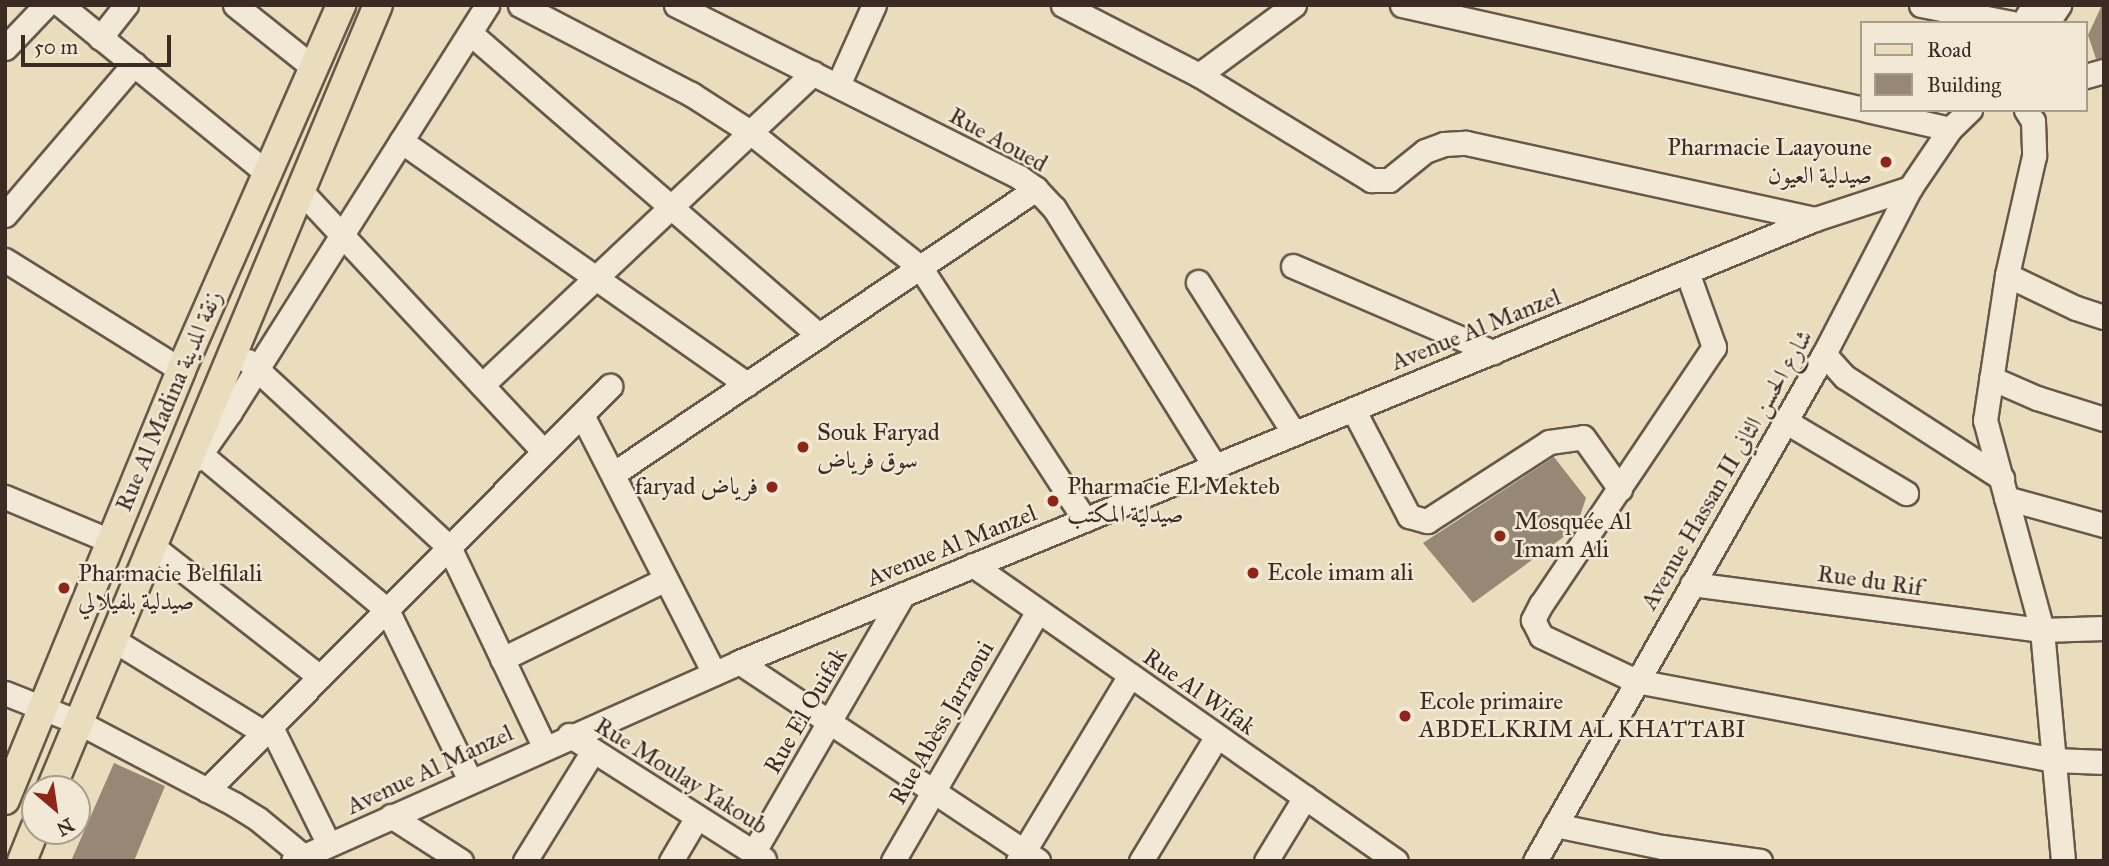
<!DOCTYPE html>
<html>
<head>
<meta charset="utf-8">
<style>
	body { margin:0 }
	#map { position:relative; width:2109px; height:866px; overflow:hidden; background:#eaddbe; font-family:"IM FELL Great Primer",Amiri,serif }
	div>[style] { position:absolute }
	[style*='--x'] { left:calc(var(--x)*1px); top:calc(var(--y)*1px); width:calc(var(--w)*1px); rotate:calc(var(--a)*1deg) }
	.building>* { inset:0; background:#968874 }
	.roads { filter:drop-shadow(2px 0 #68584a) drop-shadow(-2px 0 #68584a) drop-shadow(0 2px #68584a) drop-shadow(0 -2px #68584a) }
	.minor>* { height:23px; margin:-11.5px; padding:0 11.5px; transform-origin:11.5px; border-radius:11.5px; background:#f1e9d5 }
	.major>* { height:28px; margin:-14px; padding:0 14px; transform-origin:14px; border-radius:14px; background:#eaddbe }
	.dots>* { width:19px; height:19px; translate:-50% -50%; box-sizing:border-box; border:4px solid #f1e9d5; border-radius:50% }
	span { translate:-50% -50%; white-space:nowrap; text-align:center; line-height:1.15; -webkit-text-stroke:5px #f1e9d5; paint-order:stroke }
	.street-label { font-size:24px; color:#3c2b23 }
	.poi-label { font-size:24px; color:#3c2b23 }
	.right { translate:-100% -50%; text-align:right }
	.left { translate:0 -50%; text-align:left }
	.frame { position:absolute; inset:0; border:7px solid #3c2b23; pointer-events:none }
	.legend { position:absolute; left:1860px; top:21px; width:228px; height:91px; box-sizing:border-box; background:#f1e9d5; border:2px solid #a99d8e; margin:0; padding:9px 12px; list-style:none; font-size:21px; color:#3c2b23 }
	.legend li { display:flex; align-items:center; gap:14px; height:35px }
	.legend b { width:35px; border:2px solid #a99d8e }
	.north { position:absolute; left:21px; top:775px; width:70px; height:70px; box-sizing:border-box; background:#f1e9d5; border:2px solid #a99d8e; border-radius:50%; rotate:151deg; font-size:19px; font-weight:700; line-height:28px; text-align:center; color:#3c2b23 }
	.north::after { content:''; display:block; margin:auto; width:24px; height:32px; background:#8f2418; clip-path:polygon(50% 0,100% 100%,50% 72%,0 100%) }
	.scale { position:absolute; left:21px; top:35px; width:150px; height:32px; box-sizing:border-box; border:4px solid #3c2b23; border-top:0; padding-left:9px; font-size:21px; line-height:24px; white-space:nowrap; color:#3c2b23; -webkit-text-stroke:5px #f1e9d5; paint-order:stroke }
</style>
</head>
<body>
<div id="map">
	<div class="building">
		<i style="clip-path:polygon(2102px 5px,2104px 57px,2096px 59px,2088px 35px)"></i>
		<i style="clip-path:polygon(1554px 457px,1586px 498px,1576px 528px,1473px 603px,1423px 543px)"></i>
		<i style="clip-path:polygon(114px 763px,165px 786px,134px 861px,71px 861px)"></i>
	</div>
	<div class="roads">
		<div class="minor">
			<i style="--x:61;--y:5;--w:267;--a:39.2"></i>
			<i style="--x:235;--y:5;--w:101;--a:38.6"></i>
			<i style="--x:520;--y:5;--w:193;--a:27.5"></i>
			<i style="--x:691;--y:94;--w:70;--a:32.8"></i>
			<i style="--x:750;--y:132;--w:217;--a:38.5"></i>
			<i style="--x:920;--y:267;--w:302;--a:56.9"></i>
			<i style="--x:676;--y:5;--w:384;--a:26.6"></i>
			<i style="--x:1019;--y:177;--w:21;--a:35"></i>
			<i style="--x:1036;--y:189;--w:26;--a:47"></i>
			<i style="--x:1054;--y:208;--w:305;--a:58.1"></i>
			<i style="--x:1063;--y:5;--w:153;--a:27.2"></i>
			<i style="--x:1199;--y:75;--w:202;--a:31.4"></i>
			<i style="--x:1371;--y:180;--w:18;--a:0"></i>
			<i style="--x:1389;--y:180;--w:46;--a:-38.9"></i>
			<i style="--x:1425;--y:151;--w:20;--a:-20"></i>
			<i style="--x:1444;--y:144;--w:22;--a:-3"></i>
			<i style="--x:1466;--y:143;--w:357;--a:12.3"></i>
			<i style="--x:1402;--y:5;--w:472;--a:12.7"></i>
			<i style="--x:1921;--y:5;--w:93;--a:11.2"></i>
			<i style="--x:2023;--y:23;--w:21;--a:-59"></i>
			<i style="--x:2047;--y:23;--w:22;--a:-56"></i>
			<i style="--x:470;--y:33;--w:462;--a:40.9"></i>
			<i style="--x:100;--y:38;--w:42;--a:-51.8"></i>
			<i style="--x:5;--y:48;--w:59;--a:-46.4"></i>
			<i style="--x:1199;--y:75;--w:118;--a:-36.4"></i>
			<i style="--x:2086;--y:76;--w:19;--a:-16"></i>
			<i style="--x:838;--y:85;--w:88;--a:-65.8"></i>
			<i style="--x:1867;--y:110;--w:85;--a:12.9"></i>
			<i style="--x:2026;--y:110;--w:13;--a:58"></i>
			<i style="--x:2033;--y:121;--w:35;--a:88"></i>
			<i style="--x:2034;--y:156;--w:122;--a:102.8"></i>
			<i style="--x:2007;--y:275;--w:147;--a:98.6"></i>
			<i style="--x:1985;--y:420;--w:218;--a:74.8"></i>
			<i style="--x:2042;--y:630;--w:232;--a:84.8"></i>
			<i style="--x:401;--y:141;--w:423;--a:35.1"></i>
			<i style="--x:299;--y:189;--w:359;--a:47"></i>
			<i style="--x:5;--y:215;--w:199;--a:-49.5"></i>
			<i style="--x:5;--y:260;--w:208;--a:32"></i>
			<i style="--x:1293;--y:266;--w:218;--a:23.3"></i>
			<i style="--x:1687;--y:272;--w:80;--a:70.2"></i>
			<i style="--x:1714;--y:347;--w:310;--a:123.9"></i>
			<i style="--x:1541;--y:604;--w:18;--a:117"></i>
			<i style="--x:1533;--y:620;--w:18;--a:63"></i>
			<i style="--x:1541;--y:636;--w:105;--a:25.3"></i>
			<i style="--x:1636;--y:681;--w:425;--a:10.7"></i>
			<i style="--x:2054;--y:760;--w:50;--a:2.3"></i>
			<i style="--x:2007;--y:275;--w:76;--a:25.6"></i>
			<i style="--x:2076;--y:308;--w:29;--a:18"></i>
			<i style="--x:1198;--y:282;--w:179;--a:57.6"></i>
			<i style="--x:1824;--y:354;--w:31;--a:48"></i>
			<i style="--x:1845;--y:377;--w:187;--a:32.8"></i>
			<i style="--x:248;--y:361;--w:274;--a:42.8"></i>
			<i style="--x:449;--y:547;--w:221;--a:64.5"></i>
			<i style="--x:1991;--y:378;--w:50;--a:23.5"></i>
			<i style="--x:2037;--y:398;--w:70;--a:17.4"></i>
			<i style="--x:482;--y:385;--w:455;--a:-43.3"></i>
			<i style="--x:1353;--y:409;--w:121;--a:62.4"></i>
			<i style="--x:1409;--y:516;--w:19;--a:16"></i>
			<i style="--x:1427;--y:521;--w:145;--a:-32.9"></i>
			<i style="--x:1549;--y:442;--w:34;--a:-8"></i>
			<i style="--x:1583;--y:437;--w:64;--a:54.6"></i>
			<i style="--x:582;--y:415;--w:290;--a:62.9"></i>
			<i style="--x:1785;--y:421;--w:141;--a:30.8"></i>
			<i style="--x:191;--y:446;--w:256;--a:39.9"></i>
			<i style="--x:387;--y:610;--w:189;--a:64"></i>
			<i style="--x:197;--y:459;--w:57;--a:-54.9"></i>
			<i style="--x:230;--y:412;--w:481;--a:-57.7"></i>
			<i style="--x:613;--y:474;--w:510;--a:-33.97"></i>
			<i style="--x:5;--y:497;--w:114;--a:22.7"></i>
			<i style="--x:2006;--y:498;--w:102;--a:15.4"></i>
			<i style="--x:151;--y:545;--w:214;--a:38"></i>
			<i style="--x:973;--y:565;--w:516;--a:34.98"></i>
			<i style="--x:1692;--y:584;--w:353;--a:7.5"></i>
			<i style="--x:2042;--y:630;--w:62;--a:-1.8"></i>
			<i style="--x:112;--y:639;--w:179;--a:31.7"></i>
			<i style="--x:502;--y:659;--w:182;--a:-26"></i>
			<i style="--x:739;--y:662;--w:359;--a:33.6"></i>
			<i style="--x:5;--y:693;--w:79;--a:21.7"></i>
			<i style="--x:78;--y:722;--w:176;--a:27.7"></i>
			<i style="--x:234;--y:804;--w:28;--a:32"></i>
			<i style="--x:258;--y:819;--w:58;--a:39.4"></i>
			<i style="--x:271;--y:727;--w:131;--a:63.8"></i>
			<i style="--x:569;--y:735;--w:231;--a:32.5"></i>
			<i style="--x:207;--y:790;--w:571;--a:-45.07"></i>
			<i style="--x:391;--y:816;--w:83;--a:32.7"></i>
			<i style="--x:1555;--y:825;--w:109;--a:11.6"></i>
			<i style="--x:1662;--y:847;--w:99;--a:8.1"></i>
			<i style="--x:753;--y:853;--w:299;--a:-59.9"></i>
			<i style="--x:293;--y:861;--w:488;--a:-24"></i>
			<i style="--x:739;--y:662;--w:1164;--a:-22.38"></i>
			<i style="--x:1815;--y:219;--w:100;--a:-18.1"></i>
			<i style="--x:525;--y:861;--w:129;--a:-58.3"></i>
			<i style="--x:671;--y:861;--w:51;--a:-59.4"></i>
			<i style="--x:893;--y:861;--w:289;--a:-59.9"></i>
			<i style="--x:1018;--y:861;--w:217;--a:-58.9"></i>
			<i style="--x:1141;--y:861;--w:146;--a:-58.7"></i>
			<i style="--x:1266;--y:861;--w:75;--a:-58.6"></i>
			<i style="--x:1535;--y:861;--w:584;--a:-60.32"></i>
			<i style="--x:1824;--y:354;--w:187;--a:-62.6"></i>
			<i style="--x:1910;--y:188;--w:71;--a:-55.9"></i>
			<i style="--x:1950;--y:129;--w:28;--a:-44"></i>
		</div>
		<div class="major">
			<i style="--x:51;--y:789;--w:849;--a:-67.36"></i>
			<i style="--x:5;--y:800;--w:465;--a:-67.7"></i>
			<i style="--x:181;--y:370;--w:399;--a:-66.3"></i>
			<i style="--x:22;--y:861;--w:35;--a:-68"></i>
		</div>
	</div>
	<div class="dots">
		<i style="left:1886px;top:162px;background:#8f2418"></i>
		<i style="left:803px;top:447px;background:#8f2418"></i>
		<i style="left:772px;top:487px;background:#8f2418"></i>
		<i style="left:1053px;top:501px;background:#8f2418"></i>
		<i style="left:1500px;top:536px;background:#8f2418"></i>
		<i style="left:1253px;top:573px;background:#8f2418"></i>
		<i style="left:64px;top:588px;background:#8f2418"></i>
		<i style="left:1405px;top:716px;background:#8f2418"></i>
	</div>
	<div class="street-label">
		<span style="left:998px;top:140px;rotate:29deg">Rue Aoued</span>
		<span style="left:1476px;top:330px;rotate:-22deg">Avenue Al Manzel</span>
		<span style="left:169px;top:401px;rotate:-67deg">Rue Al Madina زنقة المدينة</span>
		<span style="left:1727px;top:470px;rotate:-60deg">Avenue Hassan II شارع الحسن الثاني</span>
		<span style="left:952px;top:546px;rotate:-22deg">Avenue Al Manzel</span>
		<span style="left:1870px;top:581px;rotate:8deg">Rue du Rif</span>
		<span style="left:1199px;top:692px;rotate:35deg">Rue Al Wifak</span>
		<span style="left:806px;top:711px;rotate:-60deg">Rue El Ouifak</span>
		<span style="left:942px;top:723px;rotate:-60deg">Rue Abèss Jarraoui</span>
		<span style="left:430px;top:770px;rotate:-25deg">Avenue Al Manzel</span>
		<span style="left:681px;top:776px;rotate:32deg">Rue Moulay Yakoub</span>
	</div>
	<div class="poi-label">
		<span class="right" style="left:1872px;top:162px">Pharmacie Laayoune<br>صيدلية العيون</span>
		<span class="left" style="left:817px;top:447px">Souk Faryad<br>سوق فرياض</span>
		<span class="right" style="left:758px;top:487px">faryad فرياض</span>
		<span class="left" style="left:1067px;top:501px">Pharmacie El Mekteb<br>صيدلية المكتب</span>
		<span class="left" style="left:1514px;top:536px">Mosquée Al<br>Imam Ali</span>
		<span class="left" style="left:1267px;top:573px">Ecole imam ali</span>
		<span class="left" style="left:78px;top:588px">Pharmacie Belfilali<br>صيدلية بلفيلالي</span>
		<span class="left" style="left:1419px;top:716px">Ecole primaire<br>ABDELKRIM AL KHATTABI</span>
	</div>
	<div class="frame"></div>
	<ul class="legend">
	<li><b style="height:9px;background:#eaddbe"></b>Road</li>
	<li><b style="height:19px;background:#968874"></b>Building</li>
	</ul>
	<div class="north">N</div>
	<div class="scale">50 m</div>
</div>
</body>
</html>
